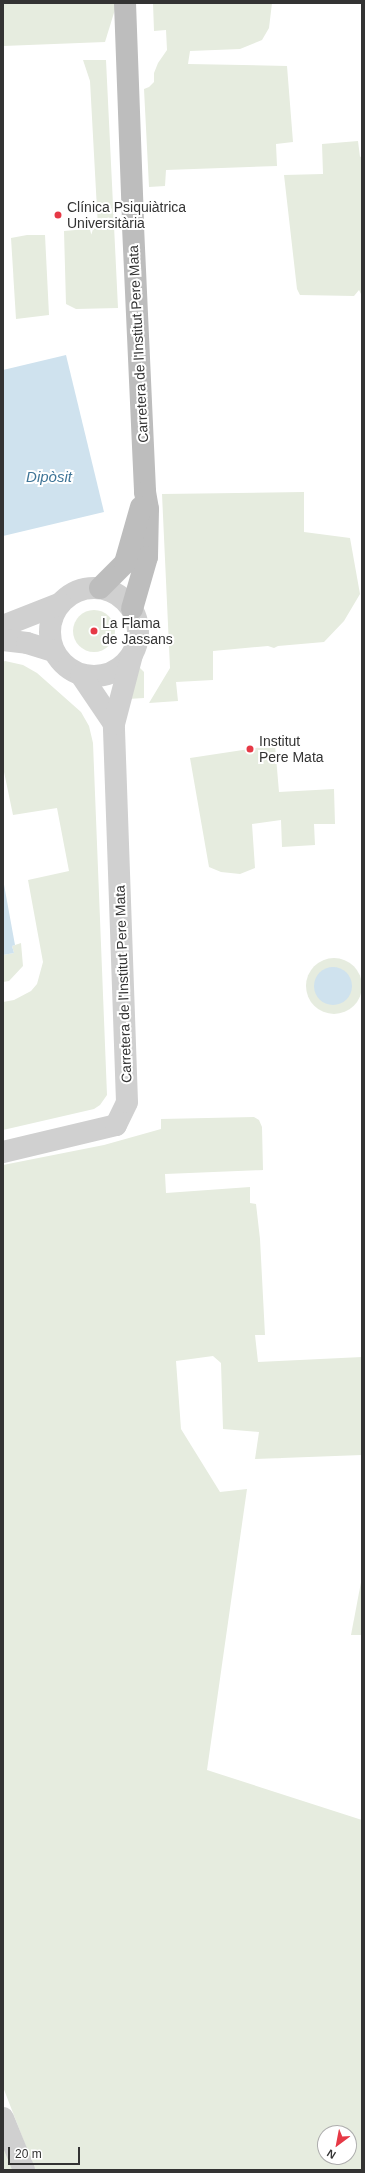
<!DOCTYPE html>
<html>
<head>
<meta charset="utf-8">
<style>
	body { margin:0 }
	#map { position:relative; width:365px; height:2173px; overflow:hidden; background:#fff; font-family:Helvetica,sans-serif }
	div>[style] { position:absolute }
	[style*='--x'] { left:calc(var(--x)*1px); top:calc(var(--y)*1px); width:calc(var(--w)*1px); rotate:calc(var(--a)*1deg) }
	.green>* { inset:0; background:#e6ecdf }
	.round { border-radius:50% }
	.water>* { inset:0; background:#cfe2ee }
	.street>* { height:22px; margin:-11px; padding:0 11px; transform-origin:11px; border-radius:11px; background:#d0d0d0 }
	.street>.ring { margin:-11px; padding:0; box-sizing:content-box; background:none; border:22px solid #d0d0d0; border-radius:50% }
	.secondary>* { height:22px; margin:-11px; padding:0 11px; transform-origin:11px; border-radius:11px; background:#bdbdbd }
	.dots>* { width:11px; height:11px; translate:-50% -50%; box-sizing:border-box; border:2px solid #fff; border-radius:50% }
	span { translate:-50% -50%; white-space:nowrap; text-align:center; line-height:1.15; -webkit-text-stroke:4px #fff; paint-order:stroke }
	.poi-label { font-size:14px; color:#333 }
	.left { translate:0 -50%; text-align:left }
	.street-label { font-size:14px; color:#333 }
	.water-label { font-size:15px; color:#3f7597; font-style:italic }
	.frame { position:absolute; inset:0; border:4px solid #333; pointer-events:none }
	.north { position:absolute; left:317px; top:2125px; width:40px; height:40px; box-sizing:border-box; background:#fff; border:1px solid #adadad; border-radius:50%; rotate:212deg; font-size:11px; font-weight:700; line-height:16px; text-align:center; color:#333 }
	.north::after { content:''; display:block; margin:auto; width:14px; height:18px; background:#e63946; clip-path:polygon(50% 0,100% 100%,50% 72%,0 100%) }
	.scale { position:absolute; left:8px; top:2147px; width:72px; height:18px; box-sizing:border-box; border:2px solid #333; border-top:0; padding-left:5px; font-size:12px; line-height:14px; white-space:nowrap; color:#333; -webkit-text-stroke:3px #fff; paint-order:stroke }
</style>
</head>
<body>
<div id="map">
	<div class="green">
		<i style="clip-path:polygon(3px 3px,117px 3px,105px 42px,3px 46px)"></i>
		<i style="clip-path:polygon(153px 3px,272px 3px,269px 28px,262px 40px,240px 49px,190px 51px,188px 64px,287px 66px,293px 142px,276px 144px,277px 166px,166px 170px,165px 186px,149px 187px,144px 89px,149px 87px,154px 82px,154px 73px,158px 63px,167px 50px,166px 30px,154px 31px)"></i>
		<i style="clip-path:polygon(83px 60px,106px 60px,118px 308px,76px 309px,66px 304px,64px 231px,98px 228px,90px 81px)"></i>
		<i style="clip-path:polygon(358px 141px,360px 157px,362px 156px,362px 296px,359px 290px,354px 296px,300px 295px,297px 289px,284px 175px,323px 174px,322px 144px)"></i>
		<i style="clip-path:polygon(27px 235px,45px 235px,49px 315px,16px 319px,11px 238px)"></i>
		<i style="clip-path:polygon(304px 492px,304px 532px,350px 538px,360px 594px,344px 621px,324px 642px,278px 646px,274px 648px,268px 646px,213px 651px,213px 680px,176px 682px,178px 701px,149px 703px,170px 668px,162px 494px)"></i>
		<i class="round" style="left:73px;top:610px;width:42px;height:42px"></i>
		<i style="clip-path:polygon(5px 661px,23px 665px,37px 673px,81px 712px,89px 726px,93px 743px,107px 1095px,100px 1105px,94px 1109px,3px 1130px,3px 1002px,14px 1000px,31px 991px,37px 984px,43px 962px,28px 880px,69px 871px,57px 808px,13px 815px,3px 767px,3px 662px)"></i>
		<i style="clip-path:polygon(138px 666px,144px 672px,144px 698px,128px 699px)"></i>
		<i style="clip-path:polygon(275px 745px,279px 792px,334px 789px,335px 824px,314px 824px,315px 845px,282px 847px,281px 820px,252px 824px,255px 868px,240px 874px,221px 872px,209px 867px,190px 758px)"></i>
		<i style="clip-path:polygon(21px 943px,23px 966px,9px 981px,3px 982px,3px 955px,14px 953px,12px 946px)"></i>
		<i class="round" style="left:306px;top:958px;width:56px;height:56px"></i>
		<i style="clip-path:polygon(evenodd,254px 1117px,259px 1120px,262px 1127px,263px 1170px,165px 1174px,166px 1193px,250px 1187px,250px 1203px,256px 1204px,260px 1239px,265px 1335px,255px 1335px,258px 1362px,362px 1357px,362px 1455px,255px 1459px,259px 1432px,223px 1429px,221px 1363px,213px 1356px,176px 1361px,181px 1429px,220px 1492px,247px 1489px,207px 1770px,362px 1820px,362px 2170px,35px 2170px,3px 2087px,3px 1165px,104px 1145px,161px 1129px,161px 1119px,254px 1117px,325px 2133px,349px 2133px,349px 2157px,325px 2157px,325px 2133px)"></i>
		<i style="clip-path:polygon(362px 1577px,362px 1635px,351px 1635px)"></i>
		<i style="clip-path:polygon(3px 2140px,15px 2170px,3px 2170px)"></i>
	</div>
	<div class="water">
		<i style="clip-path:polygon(66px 355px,104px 512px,3px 536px,3px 370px)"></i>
		<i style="clip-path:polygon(3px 879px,15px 945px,12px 946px,14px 953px,3px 955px)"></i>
		<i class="round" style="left:314px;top:967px;width:38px;height:38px"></i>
	</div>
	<div class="street">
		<i class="ring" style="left:50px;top:588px;width:66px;height:66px"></i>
		<i style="--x:3;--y:626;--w:62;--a:-21.6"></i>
		<i style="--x:3;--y:640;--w:24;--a:7"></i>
		<i style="--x:27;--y:643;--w:28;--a:17"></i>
		<i style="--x:81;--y:675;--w:59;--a:56"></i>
		<i style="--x:3;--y:1152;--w:116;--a:-13.4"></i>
		<i style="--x:116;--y:1125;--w:25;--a:-64"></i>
		<i style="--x:127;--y:1102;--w:378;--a:-92"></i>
		<i style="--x:114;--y:724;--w:71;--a:-75.4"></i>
		<i style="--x:3;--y:2118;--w:56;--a:68"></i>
	</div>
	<div class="secondary">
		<i style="--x:125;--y:3;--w:223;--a:87.9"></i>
		<i style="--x:133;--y:226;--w:266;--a:87.4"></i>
		<i style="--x:145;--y:492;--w:17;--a:80"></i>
		<i style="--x:148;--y:509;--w:48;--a:91.2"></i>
		<i style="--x:147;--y:557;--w:54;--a:106.1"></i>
		<i style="--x:100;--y:588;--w:35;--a:-45"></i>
		<i style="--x:125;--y:563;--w:58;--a:-74.1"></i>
	</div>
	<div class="dots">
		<i style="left:58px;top:215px;background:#e63946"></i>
		<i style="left:94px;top:631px;background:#e63946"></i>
		<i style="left:250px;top:749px;background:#e63946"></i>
	</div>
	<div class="poi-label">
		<span class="left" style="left:67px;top:215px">Clínica Psiquiàtrica<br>Universitària</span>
		<span class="left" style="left:102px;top:631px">La Flama<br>de Jassans</span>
		<span class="left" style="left:259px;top:749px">Institut<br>Pere Mata</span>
	</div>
	<div class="street-label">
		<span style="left:138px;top:344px;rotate:-93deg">Carretera de l'Institut Pere Mata</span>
		<span style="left:123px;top:984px;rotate:-92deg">Carretera de l'Institut Pere Mata</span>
	</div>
	<div class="water-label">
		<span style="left:49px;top:477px">Dipòsit</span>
	</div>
	<div class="frame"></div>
	<div class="north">N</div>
	<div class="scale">20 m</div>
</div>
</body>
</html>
